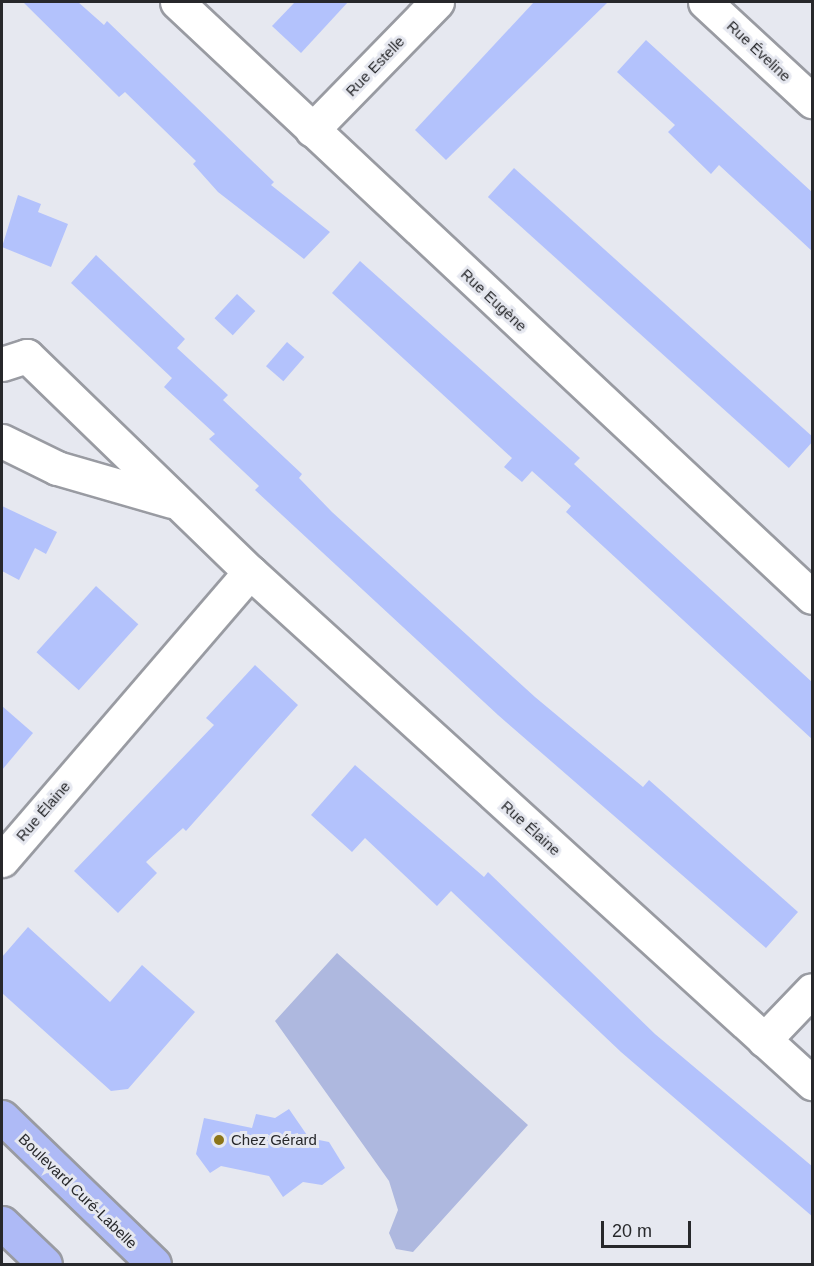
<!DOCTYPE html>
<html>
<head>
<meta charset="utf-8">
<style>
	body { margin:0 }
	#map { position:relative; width:814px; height:1266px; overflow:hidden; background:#e6e8f0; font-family:Arial,sans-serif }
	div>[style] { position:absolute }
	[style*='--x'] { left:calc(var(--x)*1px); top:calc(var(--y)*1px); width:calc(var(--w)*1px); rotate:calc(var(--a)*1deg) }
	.green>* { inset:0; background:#aeb8df }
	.building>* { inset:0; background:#b3c2fc; transform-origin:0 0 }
	.roads { filter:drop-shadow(2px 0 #999ba2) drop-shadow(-2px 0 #999ba2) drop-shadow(0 2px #999ba2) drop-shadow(0 -2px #999ba2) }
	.minor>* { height:33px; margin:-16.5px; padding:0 16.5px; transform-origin:16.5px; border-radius:16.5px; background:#fff }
	.major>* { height:33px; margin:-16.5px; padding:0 16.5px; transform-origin:16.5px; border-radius:16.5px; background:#aebaf6 }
	.dots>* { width:16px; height:16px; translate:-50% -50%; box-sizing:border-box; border:3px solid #e6e8f0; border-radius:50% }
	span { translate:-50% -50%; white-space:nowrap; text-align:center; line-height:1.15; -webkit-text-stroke:6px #e6e8f0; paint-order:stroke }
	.street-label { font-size:15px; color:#27282b }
	.poi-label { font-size:15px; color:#27282b }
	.left { translate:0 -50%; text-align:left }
	.frame { position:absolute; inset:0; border:3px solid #27282b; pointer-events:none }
	.scale { position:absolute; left:601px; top:1221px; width:90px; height:27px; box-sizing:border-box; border:3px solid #27282b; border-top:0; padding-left:8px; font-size:18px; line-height:21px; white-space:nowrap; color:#27282b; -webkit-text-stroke:4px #e6e8f0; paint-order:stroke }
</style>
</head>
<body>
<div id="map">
	<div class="green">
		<i style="clip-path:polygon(337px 953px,528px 1125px,413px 1252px,396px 1249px,389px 1233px,398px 1210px,389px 1181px,275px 1021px)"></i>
	</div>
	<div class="building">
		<i style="clip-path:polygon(23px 2px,78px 2px,104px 25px,107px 21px,274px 182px,271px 185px,330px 232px,304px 259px,218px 192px,193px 164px,196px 161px,125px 92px,119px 97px)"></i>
		<i style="clip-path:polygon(295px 2px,348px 2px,301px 53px,272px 26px)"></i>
		<i style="clip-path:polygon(534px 2px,608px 2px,446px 160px,415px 130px)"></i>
		<i style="clip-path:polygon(646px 40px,813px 193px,813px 252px,719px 165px,711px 174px,668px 132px,675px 125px,617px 72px)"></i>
		<i style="left:514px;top:168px;width:405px;height:39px;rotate:42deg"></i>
		<i style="clip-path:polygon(18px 195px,41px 204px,38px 212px,68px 224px,51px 267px,2px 247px)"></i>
		<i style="clip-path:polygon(96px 255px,185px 339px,177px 348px,228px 395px,223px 400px,302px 474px,299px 478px,332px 512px,535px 697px,643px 787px,649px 780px,798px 912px,766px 948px,498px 715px,255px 490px,259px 486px,209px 439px,215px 434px,164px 387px,172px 378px,71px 283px)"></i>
		<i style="clip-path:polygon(360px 261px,580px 458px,574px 464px,813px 683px,813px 740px,566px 512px,571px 506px,532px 471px,522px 482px,504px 467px,512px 458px,332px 293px)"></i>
		<i style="left:237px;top:294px;width:25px;height:33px;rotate:43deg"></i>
		<i style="left:287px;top:342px;width:23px;height:32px;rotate:41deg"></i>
		<i style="clip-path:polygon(2px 506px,57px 532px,46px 554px,35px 548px,19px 580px,2px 571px)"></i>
		<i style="left:96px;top:586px;width:57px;height:89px;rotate:42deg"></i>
		<i style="clip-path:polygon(255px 665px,298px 705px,186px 831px,183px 828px,146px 862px,157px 873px,118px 913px,74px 871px,214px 725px,206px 718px)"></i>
		<i style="clip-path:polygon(2px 706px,33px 733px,2px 770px)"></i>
		<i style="clip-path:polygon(355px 765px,484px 877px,488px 872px,655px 1034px,813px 1167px,813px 1217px,621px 1052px,451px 891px,437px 906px,365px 838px,352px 852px,311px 815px)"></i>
		<i style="clip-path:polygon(28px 927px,110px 1002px,142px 965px,195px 1012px,128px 1089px,111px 1091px,2px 993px,2px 957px)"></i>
		<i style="clip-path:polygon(289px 1109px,309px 1138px,329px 1142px,345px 1168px,322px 1185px,303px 1182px,283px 1197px,269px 1176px,221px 1166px,210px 1173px,196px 1154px,204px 1118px,252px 1128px,256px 1114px,275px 1118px)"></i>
	</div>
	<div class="roads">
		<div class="minor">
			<i style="--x:177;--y:2;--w:870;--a:43.14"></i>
			<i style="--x:705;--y:2;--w:146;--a:42.8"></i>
			<i style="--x:312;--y:130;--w:179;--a:-45.7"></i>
			<i style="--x:2;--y:364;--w:26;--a:-18"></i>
			<i style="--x:27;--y:356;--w:310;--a:44.1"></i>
			<i style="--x:250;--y:572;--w:760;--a:42.28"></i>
			<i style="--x:2;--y:441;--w:61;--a:26.1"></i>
			<i style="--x:57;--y:468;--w:119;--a:16.1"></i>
			<i style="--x:2;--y:860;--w:380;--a:-49.3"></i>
			<i style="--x:764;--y:1040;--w:69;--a:-46.2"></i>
		</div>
		<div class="major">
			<i style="--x:2;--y:1117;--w:211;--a:44"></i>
			<i style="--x:2;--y:1223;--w:59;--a:43.6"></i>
		</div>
	</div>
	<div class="dots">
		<i style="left:219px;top:1140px;background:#8c7519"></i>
	</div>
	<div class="street-label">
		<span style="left:759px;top:51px;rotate:43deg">Rue Éveline</span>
		<span style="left:375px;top:66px;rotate:-46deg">Rue Estelle</span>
		<span style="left:494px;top:300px;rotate:43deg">Rue Eugène</span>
		<span style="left:43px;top:811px;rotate:-49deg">Rue Élaine</span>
		<span style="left:531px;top:828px;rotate:42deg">Rue Élaine</span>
		<span style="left:78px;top:1191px;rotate:44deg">Boulevard Curé-Labelle</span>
	</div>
	<div class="poi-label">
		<span class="left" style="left:231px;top:1140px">Chez Gérard</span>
	</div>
	<div class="frame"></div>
	<div class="scale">20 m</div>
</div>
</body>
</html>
